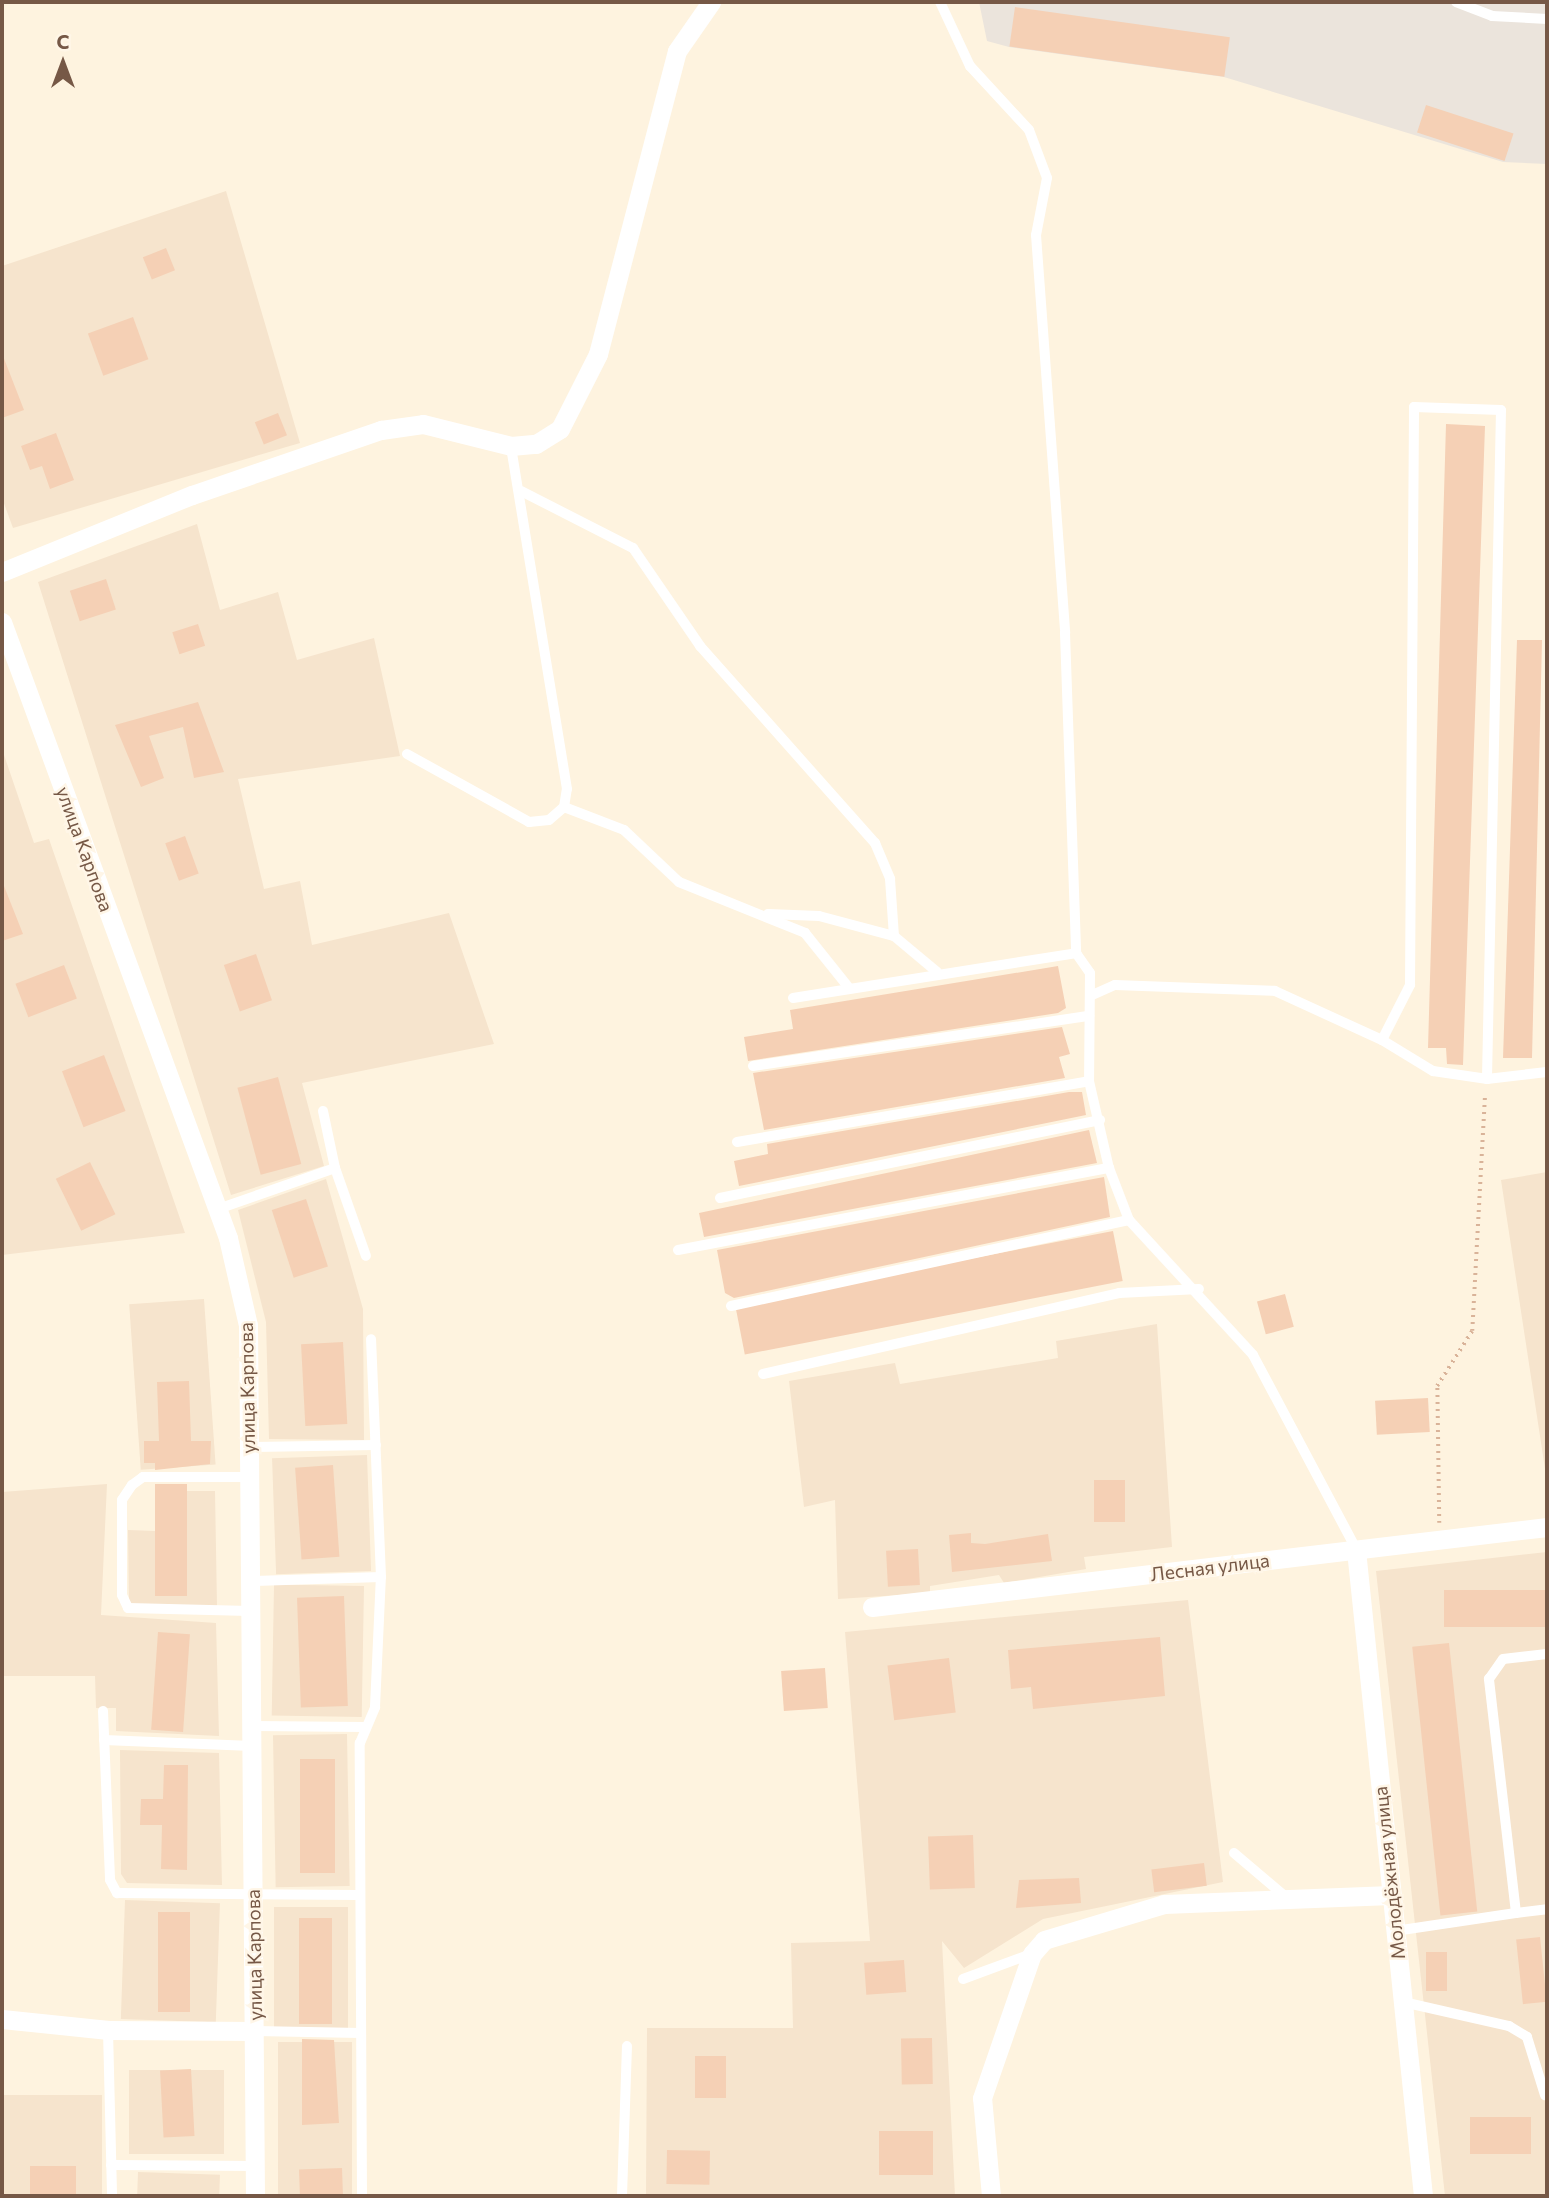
<!DOCTYPE html>
<html>
<head>
<meta charset="utf-8">
<style>
	body { margin:0 }
	#map { position:relative; width:1549px; height:2198px; overflow:hidden; background:#fef3df; font-family:Commissioner,sans-serif }
	div>[style] { position:absolute }
	[style*='--x'] { left:calc(var(--x)*1px); top:calc(var(--y)*1px); width:calc(var(--w)*1px); rotate:calc(var(--a)*1deg) }
	.residential>* { inset:0; background:#f6e4cd; transform-origin:0 0 }
	.industrial>* { inset:0; background:#ebe4dc }
	.building>* { inset:0; background:#f5d0b5; transform-origin:0 0 }
	.path>* { height:3.5px; margin-top:-1.75px; transform-origin:0; background:repeating-linear-gradient(90deg,#d9b399 0 2px,transparent 0 7px) }
	.service>* { height:10px; margin:-5px; padding:0 5px; transform-origin:5px; border-radius:5px; background:#fff }
	.minor>* { height:19px; margin:-9.5px; padding:0 9.5px; transform-origin:9.5px; border-radius:9.5px; background:#fff }
	span { translate:-50% -50%; white-space:nowrap; text-align:center; line-height:1.15; -webkit-text-stroke:5px #fff6e7; paint-order:stroke }
	.street-label { font-size:19px; color:#765846 }
	.frame { position:absolute; inset:0; border:4px solid #765846; pointer-events:none }
	.north { position:absolute; left:28px; top:28px; width:70px; height:70px; -webkit-text-stroke:5px #fff6e7; paint-order:stroke; rotate:0deg; font-size:19px; font-weight:700; line-height:28px; text-align:center; color:#765846 }
	.north::after { content:''; display:block; margin:auto; width:24px; height:32px; background:#765846; clip-path:polygon(50% 0,100% 100%,50% 72%,0 100%) }
</style>
</head>
<body>
<div id="map">
	<div class="residential">
		<i style="clip-path:polygon(226px 191px,300px 443px,13px 528px,2px 498px,2px 266px)"></i>
		<i style="clip-path:polygon(197px 524px,220px 610px,278px 592px,297px 660px,374px 638px,400px 756px,238px 779px,264px 889px,300px 881px,312px 945px,449px 913px,494px 1044px,302px 1083px,324px 1166px,231px 1195px,38px 582px)"></i>
		<i style="clip-path:polygon(2px 749px,34px 843px,49px 839px,185px 1233px,2px 1255px)"></i>
		<i style="clip-path:polygon(1547px 1172px,1547px 1482px,1501px 1180px)"></i>
		<i style="clip-path:polygon(326px 1179px,363px 1309px,364px 1440px,269px 1439px,266px 1322px,238px 1210px)"></i>
		<i style="left:204px;top:1299px;width:166px;height:75px;rotate:86deg"></i>
		<i style="clip-path:polygon(1157px 1324px,1172px 1547px,1084px 1557px,1086px 1569px,1004px 1583px,999px 1575px,930px 1586px,930px 1593px,838px 1599px,835px 1500px,804px 1507px,789px 1381px,895px 1363px,900px 1384px,1058px 1358px,1056px 1341px)"></i>
		<i style="left:367px;top:1455px;width:116px;height:95px;rotate:88deg"></i>
		<i style="clip-path:polygon(107px 1484px,101px 1615px,216px 1623px,219px 1736px,116px 1731px,116px 1708px,96px 1708px,95px 1676px,2px 1676px,2px 1492px)"></i>
		<i style="clip-path:polygon(155px 1491px,215px 1491px,217px 1606px,129px 1604px,128px 1530px,155px 1531px)"></i>
		<i style="clip-path:polygon(1547px 1552px,1547px 2196px,1445px 2196px,1376px 1571px)"></i>
		<i style="left:364px;top:1586px;width:131px;height:90px;rotate:91deg"></i>
		<i style="clip-path:polygon(1188px 1600px,1223px 1882px,1043px 1919px,964px 1968px,942px 1941px,955px 2196px,646px 2195px,647px 2028px,793px 2028px,791px 1943px,870px 1941px,845px 1632px)"></i>
		<i style="left:347px;top:1734px;width:152px;height:74px;rotate:89deg"></i>
		<i style="clip-path:polygon(120px 1750px,219px 1753px,222px 1885px,127px 1883px,121px 1874px)"></i>
		<i style="left:125px;top:1900px;width:95px;height:119px;rotate:2deg"></i>
		<i style="left:348px;top:1907px;width:121px;height:74px;rotate:90deg"></i>
		<i style="left:278px;top:2042px;width:74px;height:154px"></i>
		<i style="left:129px;top:2070px;width:95px;height:84px"></i>
		<i style="left:2px;top:2095px;width:100px;height:101px"></i>
		<i style="left:138px;top:2172px;width:82px;height:24px;rotate:2deg"></i>
	</div>
	<div class="industrial">
		<i style="clip-path:polygon(979px 2px,1547px 2px,1547px 164px,1503px 162px,1224px 77px,1009px 47px,987px 41px)"></i>
	</div>
	<div class="building">
		<i style="left:1015px;top:7px;width:217px;height:40px;rotate:8deg"></i>
		<i style="left:1426px;top:105px;width:92px;height:29px;rotate:18deg"></i>
		<i style="left:166px;top:248px;width:24px;height:25px;rotate:68deg"></i>
		<i style="left:133px;top:317px;width:45px;height:48px;rotate:70deg"></i>
		<i style="clip-path:polygon(3px 356px,24px 410px,2px 418px,2px 357px)"></i>
		<i style="left:278px;top:413px;width:24px;height:25px;rotate:68deg"></i>
		<i style="clip-path:polygon(1446px 424px,1485px 426px,1463px 1065px,1447px 1064px,1446px 1048px,1428px 1048px)"></i>
		<i style="clip-path:polygon(56px 433px,74px 480px,50px 489px,42px 466px,30px 470px,21px 446px)"></i>
		<i style="left:106px;top:579px;width:32px;height:38px;rotate:72deg"></i>
		<i style="left:198px;top:624px;width:23px;height:27px;rotate:72deg"></i>
		<i style="clip-path:polygon(1517px 640px,1542px 640px,1532px 1058px,1503px 1058px)"></i>
		<i style="clip-path:polygon(198px 702px,224px 772px,194px 778px,183px 727px,149px 736px,164px 778px,141px 787px,115px 725px)"></i>
		<i style="left:185px;top:836px;width:40px;height:21px;rotate:70deg"></i>
		<i style="clip-path:polygon(2px 881px,23px 934px,2px 941px)"></i>
		<i style="left:256px;top:954px;width:49px;height:34px;rotate:71deg"></i>
		<i style="left:64px;top:965px;width:36px;height:52px;rotate:69deg"></i>
		<i style="clip-path:polygon(1058px 966px,1066px 1008px,1058px 1013px,748px 1061px,744px 1037px,793px 1029px,790px 1010px)"></i>
		<i style="clip-path:polygon(1062px 1027px,1070px 1054px,1059px 1057px,1065px 1078px,764px 1130px,753px 1073px)"></i>
		<i style="left:104px;top:1055px;width:60px;height:45px;rotate:69deg"></i>
		<i style="left:278px;top:1077px;width:90px;height:42px;rotate:75deg"></i>
		<i style="clip-path:polygon(1069px 1092px,1082px 1092px,1086px 1115px,739px 1186px,734px 1161px,768px 1154px,767px 1144px)"></i>
		<i style="clip-path:polygon(1089px 1130px,1097px 1163px,704px 1237px,699px 1213px)"></i>
		<i style="left:90px;top:1162px;width:58px;height:38px;rotate:64deg"></i>
		<i style="clip-path:polygon(1104px 1177px,1110px 1217px,734px 1298px,725px 1293px,717px 1250px)"></i>
		<i style="left:306px;top:1199px;width:71px;height:36px;rotate:72deg"></i>
		<i style="left:1113px;top:1231px;width:51px;height:385px;rotate:79deg"></i>
		<i style="left:1285px;top:1294px;width:34px;height:29px;rotate:75deg"></i>
		<i style="left:343px;top:1342px;width:82px;height:42px;rotate:87deg"></i>
		<i style="clip-path:polygon(189px 1381px,191px 1441px,211px 1441px,210px 1464px,155px 1470px,155px 1463px,144px 1463px,144px 1441px,159px 1441px,157px 1382px)"></i>
		<i style="left:1428px;top:1398px;width:34px;height:53px;rotate:87deg"></i>
		<i style="left:333px;top:1465px;width:92px;height:38px;rotate:86deg"></i>
		<i style="left:1094px;top:1480px;width:31px;height:42px"></i>
		<i style="left:155px;top:1484px;width:32px;height:112px"></i>
		<i style="clip-path:polygon(971px 1533px,971px 1543px,985px 1544px,1048px 1534px,1052px 1561px,952px 1572px,949px 1535px)"></i>
		<i style="left:918px;top:1549px;width:36px;height:32px;rotate:87deg"></i>
		<i style="left:1547px;top:1590px;width:37px;height:103px;rotate:90deg"></i>
		<i style="left:344px;top:1596px;width:110px;height:47px;rotate:88deg"></i>
		<i style="left:158px;top:1632px;width:32px;height:98px;rotate:4deg"></i>
		<i style="clip-path:polygon(1160px 1637px,1165px 1696px,1033px 1709px,1031px 1687px,1011px 1689px,1008px 1650px)"></i>
		<i style="left:1449px;top:1643px;width:270px;height:37px;rotate:84deg"></i>
		<i style="left:949px;top:1658px;width:55px;height:62px;rotate:83deg"></i>
		<i style="left:825px;top:1668px;width:40px;height:44px;rotate:86deg"></i>
		<i style="left:300px;top:1759px;width:35px;height:114px"></i>
		<i style="clip-path:polygon(164px 1765px,188px 1765px,187px 1870px,161px 1869px,162px 1825px,140px 1825px,141px 1799px,163px 1799px)"></i>
		<i style="left:973px;top:1835px;width:53px;height:45px;rotate:88deg"></i>
		<i style="left:1204px;top:1863px;width:23px;height:53px;rotate:83deg"></i>
		<i style="clip-path:polygon(1079px 1878px,1081px 1903px,1016px 1908px,1019px 1880px)"></i>
		<i style="left:158px;top:1912px;width:32px;height:100px"></i>
		<i style="left:299px;top:1918px;width:33px;height:106px"></i>
		<i style="left:1540px;top:1937px;width:65px;height:24px;rotate:84deg"></i>
		<i style="left:1426px;top:1952px;width:21px;height:39px"></i>
		<i style="left:904px;top:1960px;width:32px;height:40px;rotate:86deg"></i>
		<i style="left:932px;top:2038px;width:46px;height:31px;rotate:89deg"></i>
		<i style="clip-path:polygon(302px 2039px,334px 2040px,339px 2123px,302px 2125px)"></i>
		<i style="left:695px;top:2056px;width:31px;height:42px"></i>
		<i style="left:191px;top:2069px;width:67px;height:31px;rotate:87deg"></i>
		<i style="left:1470px;top:2117px;width:61px;height:37px"></i>
		<i style="left:879px;top:2131px;width:54px;height:44px"></i>
		<i style="left:667px;top:2150px;width:43px;height:34px;rotate:1deg"></i>
		<i style="left:76px;top:2166px;width:29px;height:46px;rotate:90deg"></i>
		<i style="left:342px;top:2168px;width:28px;height:43px;rotate:88deg"></i>
	</div>
	<div class="path">
		<i style="--x:1439;--y:1523;--w:137;--a:-90.8"></i>
		<i style="--x:1437;--y:1386;--w:65;--a:-57.5"></i>
		<i style="--x:1472;--y:1331;--w:238;--a:-86.9"></i>
	</div>
	<div class="service">
		<i style="--x:940;--y:2;--w:71;--a:64.9"></i>
		<i style="--x:970;--y:66;--w:87;--a:47.3"></i>
		<i style="--x:1029;--y:130;--w:51;--a:69.4"></i>
		<i style="--x:1047;--y:178;--w:58;--a:100.9"></i>
		<i style="--x:1036;--y:235;--w:399;--a:85.8"></i>
		<i style="--x:1065;--y:633;--w:320;--a:88"></i>
		<i style="--x:1076;--y:953;--w:24;--a:55"></i>
		<i style="--x:1090;--y:973;--w:108;--a:90.5"></i>
		<i style="--x:1089;--y:1081;--w:89;--a:77.1"></i>
		<i style="--x:1109;--y:1168;--w:56;--a:69"></i>
		<i style="--x:1129;--y:1220;--w:183;--a:47.4"></i>
		<i style="--x:1253;--y:1355;--w:220;--a:62"></i>
		<i style="--x:1456;--y:2;--w:39;--a:21"></i>
		<i style="--x:1492;--y:16;--w:55;--a:3.1"></i>
		<i style="--x:521;--y:491;--w:126;--a:27"></i>
		<i style="--x:633;--y:548;--w:119;--a:55.6"></i>
		<i style="--x:700;--y:646;--w:264;--a:48.4"></i>
		<i style="--x:875;--y:843;--w:39;--a:67"></i>
		<i style="--x:890;--y:879;--w:57;--a:86"></i>
		<i style="--x:407;--y:754;--w:140;--a:29.1"></i>
		<i style="--x:529;--y:822;--w:20;--a:-6"></i>
		<i style="--x:549;--y:820;--w:20;--a:-41"></i>
		<i style="--x:564;--y:807;--w:18;--a:-81"></i>
		<i style="--x:567;--y:789;--w:348;--a:-99.3"></i>
		<i style="--x:564;--y:807;--w:64;--a:21"></i>
		<i style="--x:624;--y:830;--w:76;--a:43.4"></i>
		<i style="--x:679;--y:882;--w:136;--a:22"></i>
		<i style="--x:805;--y:933;--w:70;--a:51.3"></i>
		<i style="--x:768;--y:914;--w:51;--a:2.2"></i>
		<i style="--x:819;--y:916;--w:78;--a:14.9"></i>
		<i style="--x:894;--y:936;--w:56;--a:39.9"></i>
		<i style="--x:1090;--y:996;--w:27;--a:-24"></i>
		<i style="--x:1115;--y:985;--w:160;--a:2.1"></i>
		<i style="--x:1275;--y:991;--w:118;--a:24.6"></i>
		<i style="--x:1382;--y:1040;--w:60;--a:31.3"></i>
		<i style="--x:1433;--y:1071;--w:55;--a:8.4"></i>
		<i style="--x:1487;--y:1079;--w:60;--a:-6.7"></i>
		<i style="--x:793;--y:998;--w:287;--a:-9"></i>
		<i style="--x:1382;--y:1040;--w:62;--a:-63"></i>
		<i style="--x:1410;--y:985;--w:578;--a:-89.6"></i>
		<i style="--x:1414;--y:407;--w:87;--a:2"></i>
		<i style="--x:1501;--y:410;--w:669;--a:91.2"></i>
		<i style="--x:753;--y:1066;--w:340;--a:-8.5"></i>
		<i style="--x:323;--y:1111;--w:58;--a:78.1"></i>
		<i style="--x:335;--y:1168;--w:93;--a:70.6"></i>
		<i style="--x:737;--y:1142;--w:357;--a:-9.8"></i>
		<i style="--x:720;--y:1198;--w:388;--a:-11.6"></i>
		<i style="--x:218;--y:1209;--w:124;--a:-19.3"></i>
		<i style="--x:678;--y:1250;--w:439;--a:-10.8"></i>
		<i style="--x:731;--y:1306;--w:407;--a:-12.2"></i>
		<i style="--x:763;--y:1374;--w:365;--a:-12.8"></i>
		<i style="--x:1119;--y:1293;--w:80;--a:-2.9"></i>
		<i style="--x:249;--y:1447;--w:127;--a:-0.9"></i>
		<i style="--x:249;--y:1477;--w:106;--a:180"></i>
		<i style="--x:143;--y:1477;--w:14;--a:144"></i>
		<i style="--x:132;--y:1485;--w:18;--a:124"></i>
		<i style="--x:122;--y:1500;--w:95;--a:90"></i>
		<i style="--x:122;--y:1595;--w:14;--a:65"></i>
		<i style="--x:128;--y:1608;--w:122;--a:1.4"></i>
		<i style="--x:250;--y:1581;--w:131;--a:-1.7"></i>
		<i style="--x:103;--y:1711;--w:169;--a:87.6"></i>
		<i style="--x:110;--y:1880;--w:15;--a:62"></i>
		<i style="--x:117;--y:1893;--w:243;--a:0.5"></i>
		<i style="--x:251;--y:1726;--w:113;--a:0.5"></i>
		<i style="--x:104;--y:1740;--w:148;--a:2.3"></i>
		<i style="--x:1234;--y:1853;--w:70;--a:40.3"></i>
		<i style="--x:1516;--y:1913;--w:31;--a:-7"></i>
		<i style="--x:1395;--y:1931;--w:122;--a:-8.5"></i>
		<i style="--x:1516;--y:1913;--w:236;--a:-96.6"></i>
		<i style="--x:1489;--y:1679;--w:24;--a:-55"></i>
		<i style="--x:1503;--y:1659;--w:44;--a:-6.5"></i>
		<i style="--x:963;--y:1979;--w:72;--a:-20.2"></i>
		<i style="--x:1403;--y:2002;--w:109;--a:12.8"></i>
		<i style="--x:1509;--y:2026;--w:21;--a:31"></i>
		<i style="--x:1527;--y:2037;--w:61;--a:72.8"></i>
		<i style="--x:108;--y:2030;--w:166;--a:88.6"></i>
		<i style="--x:255;--y:2031;--w:106;--a:1.1"></i>
		<i style="--x:111;--y:2165;--w:144;--a:0.4"></i>
		<i style="--x:362;--y:2196;--w:453;--a:-90.3"></i>
		<i style="--x:360;--y:1743;--w:39;--a:-67"></i>
		<i style="--x:375;--y:1707;--w:130;--a:-87.4"></i>
		<i style="--x:381;--y:1577;--w:238;--a:-92.4"></i>
		<i style="--x:622;--y:2196;--w:150;--a:-88.1"></i>
	</div>
	<div class="minor">
		<i style="--x:2;--y:572;--w:205;--a:-22.1"></i>
		<i style="--x:192;--y:495;--w:200;--a:-19"></i>
		<i style="--x:381;--y:430;--w:42;--a:-8.1"></i>
		<i style="--x:423;--y:424;--w:91;--a:14"></i>
		<i style="--x:511;--y:446;--w:25;--a:-5"></i>
		<i style="--x:536;--y:444;--w:28;--a:-32"></i>
		<i style="--x:560;--y:429;--w:84;--a:-63.1"></i>
		<i style="--x:598;--y:354;--w:313;--a:-75.4"></i>
		<i style="--x:677;--y:51;--w:60;--a:-55.2"></i>
		<i style="--x:2;--y:622;--w:656;--a:69.85"></i>
		<i style="--x:228;--y:1238;--w:89;--a:77.1"></i>
		<i style="--x:248;--y:1325;--w:871;--a:89.54"></i>
		<i style="--x:1356;--y:1550;--w:649;--a:84.08"></i>
		<i style="--x:872;--y:1607;--w:680;--a:-6.76"></i>
		<i style="--x:2;--y:2019;--w:107;--a:5.9"></i>
		<i style="--x:108;--y:2030;--w:147;--a:0.4"></i>
		<i style="--x:991;--y:2196;--w:98;--a:-95.2"></i>
		<i style="--x:982;--y:2098;--w:152;--a:-70.9"></i>
		<i style="--x:1032;--y:1954;--w:18;--a:-49"></i>
		<i style="--x:1044;--y:1940;--w:125;--a:-16.7"></i>
		<i style="--x:1164;--y:1904;--w:227;--a:-2.3"></i>
	</div>
	<div class="street-label">
		<span style="left:85px;top:849px;rotate:70deg">улица Карпова</span>
		<span style="left:247px;top:1388px;rotate:-91deg">улица Карпова</span>
		<span style="left:1210px;top:1567px;rotate:-7deg">Лесная улица</span>
		<span style="left:1389px;top:1873px;rotate:-96deg">Молодёжная улица</span>
		<span style="left:254px;top:1955px;rotate:-91deg">улица Карпова</span>
	</div>
	<div class="frame"></div>
	<div class="north">С</div>
</div>
</body>
</html>
